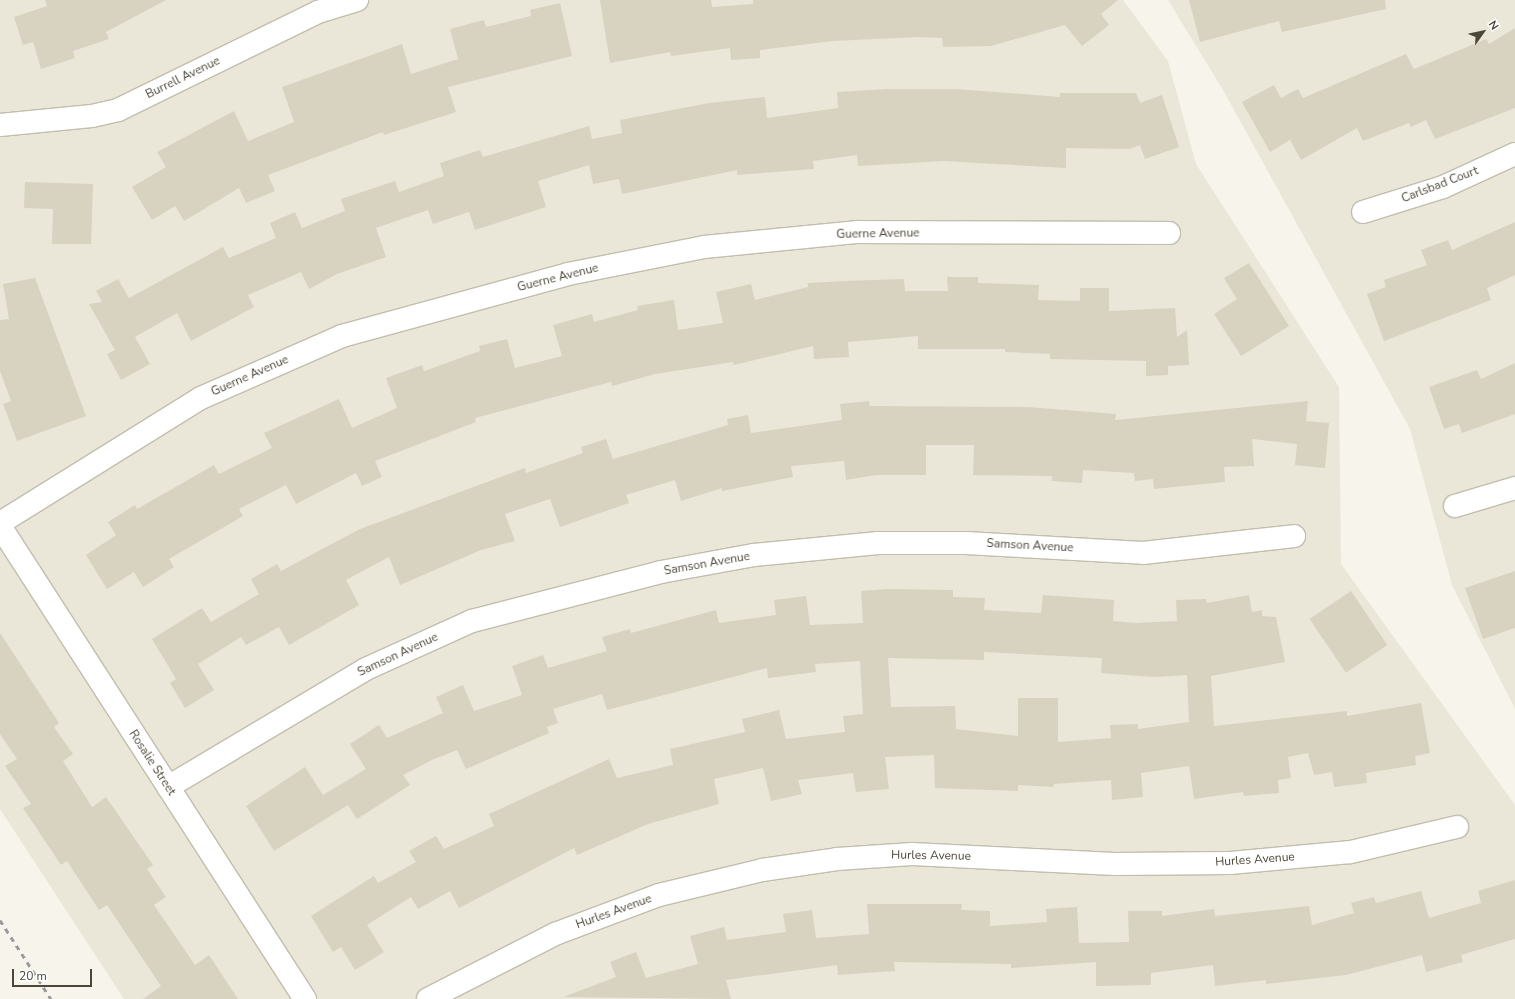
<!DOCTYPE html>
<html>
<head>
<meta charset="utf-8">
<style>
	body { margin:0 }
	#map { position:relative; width:1515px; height:999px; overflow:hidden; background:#f6f4eb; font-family:"Nunito Sans",sans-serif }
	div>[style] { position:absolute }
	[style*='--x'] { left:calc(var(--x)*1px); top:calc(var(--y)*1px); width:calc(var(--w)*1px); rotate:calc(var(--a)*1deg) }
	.residential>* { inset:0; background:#eae7d9 }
	.building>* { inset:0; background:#d8d2c0; transform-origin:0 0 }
	.roads { filter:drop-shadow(1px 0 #c2bead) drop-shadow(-1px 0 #c2bead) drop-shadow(0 1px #c2bead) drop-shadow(0 -1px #c2bead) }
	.minor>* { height:22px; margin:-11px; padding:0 11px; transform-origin:11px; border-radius:11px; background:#fff }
	.rail>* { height:3px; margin-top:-1.5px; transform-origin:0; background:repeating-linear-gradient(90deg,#9a9a9a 0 5px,transparent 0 10px) }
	span { translate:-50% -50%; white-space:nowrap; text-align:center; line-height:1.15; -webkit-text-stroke:4px #fff; paint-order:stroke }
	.street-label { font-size:12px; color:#4b4638 }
	.north { position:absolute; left:1463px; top:12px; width:40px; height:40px; -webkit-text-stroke:3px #fff; paint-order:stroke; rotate:57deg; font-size:11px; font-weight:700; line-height:16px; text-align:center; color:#4b4638 }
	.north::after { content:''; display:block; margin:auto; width:14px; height:18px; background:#4b4638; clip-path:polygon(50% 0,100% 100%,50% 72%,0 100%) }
	.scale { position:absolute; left:12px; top:969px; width:80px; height:18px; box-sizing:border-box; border:2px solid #4b4638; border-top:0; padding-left:5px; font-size:12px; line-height:14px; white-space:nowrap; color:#4b4638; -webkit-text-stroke:3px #fff; paint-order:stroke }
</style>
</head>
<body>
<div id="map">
	<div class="residential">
		<i style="clip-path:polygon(0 0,1123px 0,1168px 61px,1196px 164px,1339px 387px,1341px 564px,1515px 805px,1515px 999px,124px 999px,0 809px)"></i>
		<i style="clip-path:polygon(1168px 0,1515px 0,1515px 709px,1452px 585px,1410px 429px,1223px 90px)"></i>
	</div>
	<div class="building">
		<i style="clip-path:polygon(45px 0,166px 0,106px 32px,109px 39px,73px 51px,75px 58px,41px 69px,33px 42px,23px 45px,14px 17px,47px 6px)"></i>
		<i style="clip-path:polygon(600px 0,711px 0,712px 7px,753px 4px,753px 0,1118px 0,1101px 14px,1109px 25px,1082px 46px,1065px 25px,991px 46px,943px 47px,942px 38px,918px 37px,833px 41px,760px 50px,760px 58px,731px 60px,730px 48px,671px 56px,670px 52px,610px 63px)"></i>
		<i style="clip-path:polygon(1189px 0,1385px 0,1386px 9px,1282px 32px,1279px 21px,1200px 42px)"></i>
		<i style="clip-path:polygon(560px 3px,572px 56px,448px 87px,456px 112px,384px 135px,383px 132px,268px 175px,275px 191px,246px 203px,239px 188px,184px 221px,175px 206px,152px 220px,132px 187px,166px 167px,157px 152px,234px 111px,248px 141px,294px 122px,282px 87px,402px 44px,411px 74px,458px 59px,450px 29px,484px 20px,486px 27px,531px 16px,530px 10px)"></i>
		<i style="clip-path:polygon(1515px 28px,1515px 108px,1435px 139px,1426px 120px,1411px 127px,1409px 123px,1363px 141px,1357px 128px,1301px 160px,1290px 140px,1270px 152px,1242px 102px,1274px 85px,1281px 98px,1298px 89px,1303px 98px,1406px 54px,1414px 69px,1486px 39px,1489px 44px)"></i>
		<i style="clip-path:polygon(888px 89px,956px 89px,1060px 97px,1060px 93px,1136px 93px,1140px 103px,1162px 95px,1179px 147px,1145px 159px,1140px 145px,1130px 149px,1066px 148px,1066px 168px,944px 161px,858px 166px,857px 155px,813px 161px,814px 169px,737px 175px,737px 170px,622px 194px,619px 179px,593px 184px,589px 165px,538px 181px,546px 207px,475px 230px,469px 212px,433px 224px,428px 210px,376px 228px,386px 257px,337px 274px,309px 289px,301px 272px,248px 295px,254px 307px,191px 341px,177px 313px,135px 337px,150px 364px,121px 380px,107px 354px,115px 350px,89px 304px,102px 302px,96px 291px,118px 279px,129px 298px,223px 247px,229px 258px,276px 238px,270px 223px,295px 212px,302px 228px,345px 211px,341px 199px,395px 181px,399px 192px,444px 176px,440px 163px,480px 150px,483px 157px,589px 126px,592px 139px,622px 133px,620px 120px,709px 103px,765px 97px,767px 118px,838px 108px,837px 92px)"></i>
		<i style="clip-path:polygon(25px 182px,93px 184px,91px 244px,52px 244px,53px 209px,24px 208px)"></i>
		<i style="clip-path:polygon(1515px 222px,1515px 275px,1487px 288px,1491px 300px,1384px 341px,1367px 294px,1386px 287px,1384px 280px,1427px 265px,1421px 250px,1448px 240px,1452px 250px)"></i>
		<i style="clip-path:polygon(1249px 263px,1289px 326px,1241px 356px,1214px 314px,1237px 299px,1224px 278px)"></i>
		<i style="clip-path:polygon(947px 277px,978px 277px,978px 283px,1039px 285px,1038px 300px,1080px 301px,1080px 288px,1109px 288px,1109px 311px,1175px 308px,1177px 337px,1187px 330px,1189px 365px,1168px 366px,1168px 375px,1146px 376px,1146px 361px,1050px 359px,1050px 354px,1005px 352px,1005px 349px,918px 349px,918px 336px,848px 342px,849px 357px,814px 359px,813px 346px,734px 365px,733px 362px,655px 374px,612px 386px,611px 382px,475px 418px,476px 422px,375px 461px,382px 477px,362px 486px,356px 473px,296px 504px,286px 485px,239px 509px,243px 516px,169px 559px,174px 567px,143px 587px,134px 572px,107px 589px,86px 555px,116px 535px,108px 522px,135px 505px,137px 509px,214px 465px,219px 474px,272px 448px,264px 433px,339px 399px,352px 428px,397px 408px,386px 378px,422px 365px,424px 371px,480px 351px,479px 346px,507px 339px,515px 368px,562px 356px,553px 325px,592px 314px,594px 322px,638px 310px,637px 306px,674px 300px,678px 330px,723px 323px,716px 292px,751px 284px,755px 300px,808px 287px,808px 283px,844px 281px,904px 279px,905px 291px,948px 291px)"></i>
		<i style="clip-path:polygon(35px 278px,86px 416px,17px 441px,3px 404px,11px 401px,0 371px,0 320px,9px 319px,3px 284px)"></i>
		<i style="clip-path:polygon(1515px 363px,1515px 414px,1462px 433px,1459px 424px,1444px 429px,1429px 387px,1477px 370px,1481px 379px)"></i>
		<i style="clip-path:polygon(869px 401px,870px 406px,1028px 407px,1116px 414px,1115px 420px,1308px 401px,1306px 421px,1329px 423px,1325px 468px,1295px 465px,1297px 444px,1252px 439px,1254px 466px,1224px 467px,1225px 482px,1154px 489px,1153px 479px,1135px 481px,1134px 473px,1083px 470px,1082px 483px,1052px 481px,1052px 476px,973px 475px,974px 445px,926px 445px,926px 475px,876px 475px,846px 480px,844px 461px,791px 466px,793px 477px,722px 491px,722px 488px,681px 501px,675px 480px,626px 495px,629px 503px,560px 527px,550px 499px,505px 514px,515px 541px,481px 550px,400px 585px,389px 557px,346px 580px,359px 605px,289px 645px,279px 627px,246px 645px,241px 637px,198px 664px,214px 690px,185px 708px,170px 683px,176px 679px,152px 639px,202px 608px,211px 622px,259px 594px,251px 579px,277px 564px,281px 571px,360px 529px,525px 468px,526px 473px,583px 453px,581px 447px,606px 439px,613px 459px,728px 425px,727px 419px,748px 415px,751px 433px,842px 420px,840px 404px)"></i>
		<i style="clip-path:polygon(1515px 571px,1515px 628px,1483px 639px,1465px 588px)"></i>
		<i style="clip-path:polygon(evenodd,887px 589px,953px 590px,953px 597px,985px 598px,984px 610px,1041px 613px,1043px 595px,1114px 600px,1113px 621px,1136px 623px,1177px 621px,1176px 600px,1206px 599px,1207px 603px,1249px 595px,1252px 612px,1262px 610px,1262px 616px,1276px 617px,1285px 662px,1211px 676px,1214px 726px,1347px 711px,1347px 716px,1421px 703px,1430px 753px,1415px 756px,1416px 765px,1366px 773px,1367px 783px,1334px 787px,1332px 772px,1314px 775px,1308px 753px,1288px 757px,1291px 778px,1278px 780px,1279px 793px,1244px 796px,1243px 792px,1194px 799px,1189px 766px,1141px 773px,1143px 797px,1112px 800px,1111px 780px,1054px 784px,1053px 787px,1018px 785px,1018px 791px,935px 788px,934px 755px,885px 757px,889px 789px,856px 792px,853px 773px,798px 780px,802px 794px,771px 801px,763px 768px,714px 779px,719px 804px,648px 824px,577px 855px,574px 848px,459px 908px,450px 891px,418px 909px,411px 897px,367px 925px,384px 952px,355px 970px,341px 947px,333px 952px,311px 916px,374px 876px,378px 883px,416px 862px,409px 851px,436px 836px,444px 849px,494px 826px,489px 814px,609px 759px,617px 778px,673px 765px,670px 749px,745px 732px,742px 719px,779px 710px,786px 739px,845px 732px,843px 716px,863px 714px,860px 661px,815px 664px,816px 672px,768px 678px,767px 668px,607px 710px,602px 694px,553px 709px,558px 723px,547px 727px,549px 733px,466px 769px,457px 750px,432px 760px,403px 775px,410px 785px,357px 819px,348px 805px,274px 851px,246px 806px,305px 767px,323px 795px,366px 769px,350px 744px,379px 725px,387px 738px,443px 713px,436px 697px,463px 685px,474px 711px,522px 695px,512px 666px,543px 655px,548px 668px,607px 651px,602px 637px,630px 629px,631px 633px,716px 610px,719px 623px,776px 615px,774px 600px,806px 596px,810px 625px,863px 623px,861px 591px,887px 589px,984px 652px,1102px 658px,1101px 673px,1154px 677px,1187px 675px,1189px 722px,1138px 729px,1138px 724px,1110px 725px,1111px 738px,1058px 742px,1058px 698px,1018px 698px,1018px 736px,956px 729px,955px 706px,891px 707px,888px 658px,984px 660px,984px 652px)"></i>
		<i style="left:1351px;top:591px;width:65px;height:50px;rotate:56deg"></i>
		<i style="clip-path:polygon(0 633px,59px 723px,54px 727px,73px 754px,63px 761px,92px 807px,106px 797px,153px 865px,147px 869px,166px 897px,154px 905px,195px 965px,209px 955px,238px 999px,143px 999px,161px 986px,107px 905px,99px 910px,67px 861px,61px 865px,23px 808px,31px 804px,5px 766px,17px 759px,0 734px)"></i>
		<i style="clip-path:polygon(1515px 880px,1515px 939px,1461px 955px,1463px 962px,1426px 972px,1422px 955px,1346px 975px,1266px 984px,1266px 980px,1215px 986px,1213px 965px,1151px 973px,1151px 985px,1096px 986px,1096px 962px,1011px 968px,1011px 964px,894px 962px,895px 971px,838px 975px,837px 965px,726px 980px,731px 999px,563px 997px,616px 977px,610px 962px,636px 952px,646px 978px,698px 964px,690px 936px,724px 927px,727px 940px,786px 932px,783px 914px,812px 910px,816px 938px,869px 934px,867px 904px,962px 904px,961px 910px,990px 911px,990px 926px,1047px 922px,1046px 909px,1077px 907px,1079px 943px,1129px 942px,1128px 911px,1162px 911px,1162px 916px,1214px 909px,1215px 916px,1309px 906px,1312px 925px,1354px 913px,1351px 903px,1374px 897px,1376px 903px,1421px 891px,1429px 918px,1481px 903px,1478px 891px)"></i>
	</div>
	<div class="roads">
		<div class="minor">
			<i style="--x:0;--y:125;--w:92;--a:-5.6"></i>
			<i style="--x:92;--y:116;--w:27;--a:-13"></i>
			<i style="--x:118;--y:110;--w:223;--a:-26.1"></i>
			<i style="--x:318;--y:12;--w:41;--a:-17.1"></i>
			<i style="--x:1363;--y:212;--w:84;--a:-17.4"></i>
			<i style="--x:1443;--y:187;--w:79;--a:-24.6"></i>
			<i style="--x:1455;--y:506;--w:63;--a:-16.7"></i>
			<i style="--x:0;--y:523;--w:237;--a:-31.9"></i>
			<i style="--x:201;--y:398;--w:154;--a:-23.7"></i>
			<i style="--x:342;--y:336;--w:234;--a:-15.3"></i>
			<i style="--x:568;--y:274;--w:139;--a:-11.2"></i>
			<i style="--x:704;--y:247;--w:155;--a:-5.6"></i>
			<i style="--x:858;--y:232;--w:311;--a:0.2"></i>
			<i style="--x:0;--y:526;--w:563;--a:57.19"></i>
			<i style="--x:168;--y:787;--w:230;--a:-30.8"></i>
			<i style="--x:366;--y:669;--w:116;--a:-24.4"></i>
			<i style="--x:472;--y:621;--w:195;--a:-14.5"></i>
			<i style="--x:661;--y:572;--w:95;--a:-10.4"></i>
			<i style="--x:754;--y:555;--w:125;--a:-5.5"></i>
			<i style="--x:878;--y:543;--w:88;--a:0"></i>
			<i style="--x:966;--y:543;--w:177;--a:3.2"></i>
			<i style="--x:1143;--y:553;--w:152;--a:-6.4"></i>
			<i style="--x:428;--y:999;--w:143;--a:-27.1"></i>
			<i style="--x:555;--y:934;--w:111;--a:-20.6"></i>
			<i style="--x:659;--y:895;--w:106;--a:-13.6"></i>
			<i style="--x:762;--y:870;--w:76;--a:-8.3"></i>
			<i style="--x:837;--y:859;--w:75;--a:-3.8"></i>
			<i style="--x:912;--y:854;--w:203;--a:2.8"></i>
			<i style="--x:1115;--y:864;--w:115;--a:-0.5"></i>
			<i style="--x:1230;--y:863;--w:121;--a:-5.2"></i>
			<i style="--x:1351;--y:852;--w:109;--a:-13.3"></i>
		</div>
	</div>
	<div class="rail">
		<i style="--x:0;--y:920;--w:94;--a:57.2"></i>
	</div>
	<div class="street-label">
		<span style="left:183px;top:78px;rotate:-26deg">Burrell Avenue</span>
		<span style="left:1440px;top:185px;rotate:-21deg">Carlsbad Court</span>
		<span style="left:878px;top:234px;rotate:-1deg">Guerne Avenue</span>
		<span style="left:558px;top:278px;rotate:-14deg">Guerne Avenue</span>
		<span style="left:250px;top:376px;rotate:-24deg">Guerne Avenue</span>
		<span style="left:1030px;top:546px;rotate:3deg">Samson Avenue</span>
		<span style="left:707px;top:564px;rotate:-10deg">Samson Avenue</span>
		<span style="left:398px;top:655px;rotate:-25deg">Samson Avenue</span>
		<span style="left:152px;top:763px;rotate:57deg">Rosalie Street</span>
		<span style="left:931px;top:856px;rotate:1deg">Hurles Avenue</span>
		<span style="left:1255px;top:860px;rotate:-4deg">Hurles Avenue</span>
		<span style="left:614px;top:912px;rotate:-20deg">Hurles Avenue</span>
	</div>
	<div class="north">N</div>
	<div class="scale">20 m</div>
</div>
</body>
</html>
